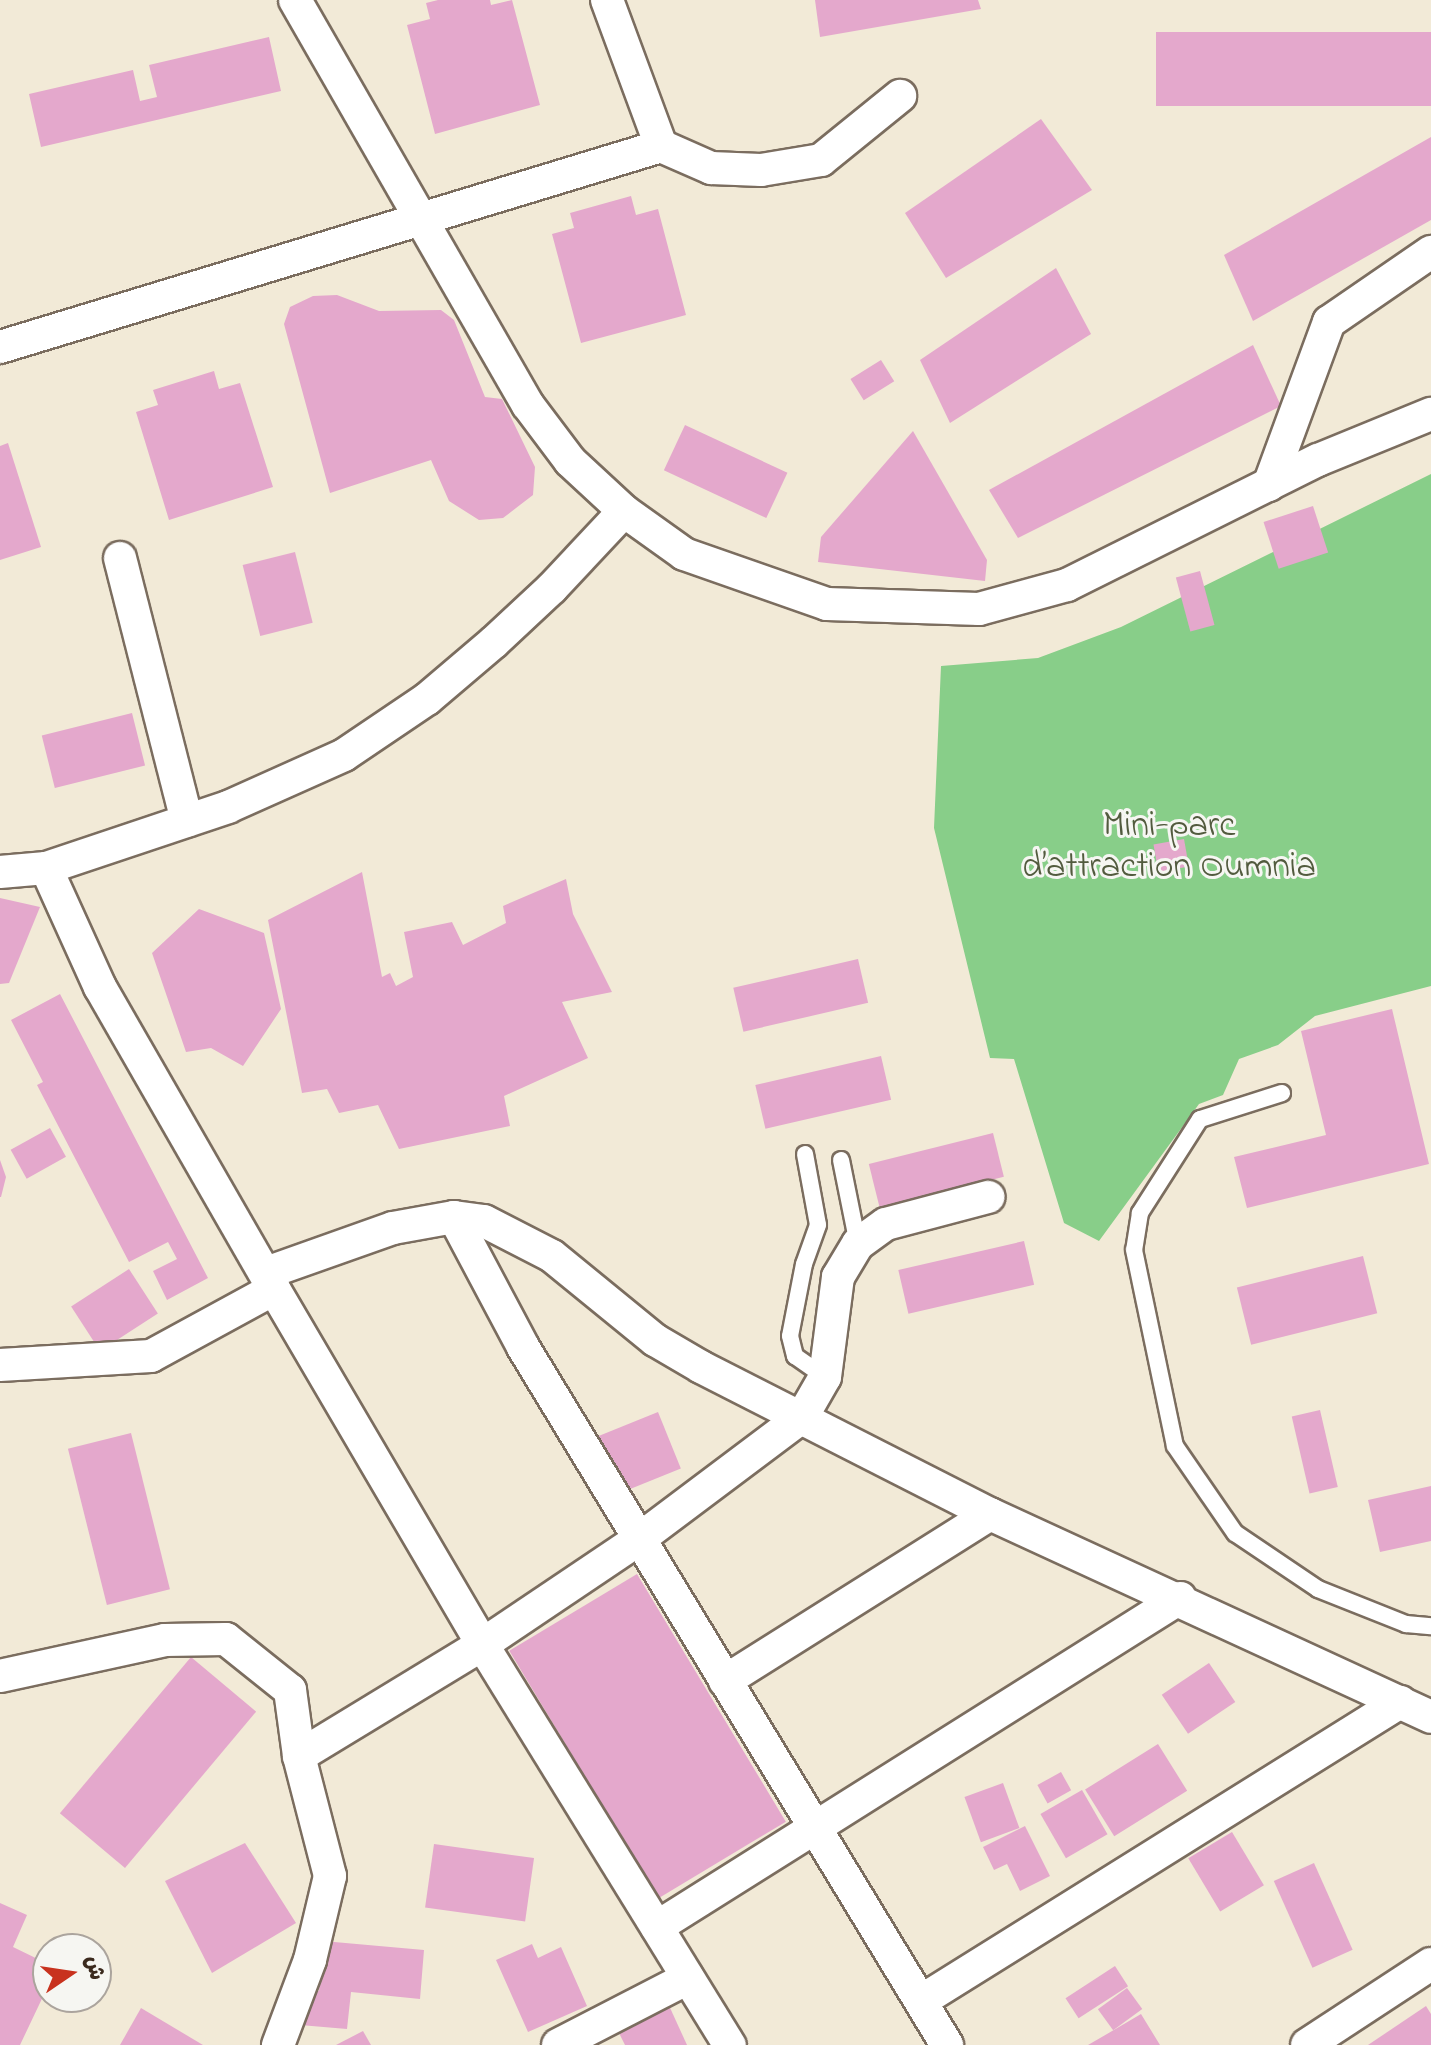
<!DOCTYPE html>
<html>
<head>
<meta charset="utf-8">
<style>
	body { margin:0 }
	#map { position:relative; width:1431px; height:2045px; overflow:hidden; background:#f2ead7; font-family:"Indie Flower","Playpen Sans Arabic",sans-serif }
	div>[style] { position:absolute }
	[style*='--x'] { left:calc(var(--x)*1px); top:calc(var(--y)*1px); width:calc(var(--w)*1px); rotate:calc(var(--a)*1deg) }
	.green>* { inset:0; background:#88ce89 }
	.building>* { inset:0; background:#e4a8cc; transform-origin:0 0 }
	.roads { filter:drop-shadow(2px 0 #7b6d5f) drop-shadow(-2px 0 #7b6d5f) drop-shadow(0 2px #7b6d5f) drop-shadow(0 -2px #7b6d5f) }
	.service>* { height:16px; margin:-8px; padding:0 8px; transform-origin:8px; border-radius:8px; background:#fff }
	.minor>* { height:32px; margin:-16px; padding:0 16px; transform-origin:16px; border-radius:16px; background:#fff }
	span { translate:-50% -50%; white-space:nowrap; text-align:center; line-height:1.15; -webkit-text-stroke:6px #f6f6f2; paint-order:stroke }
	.park-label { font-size:36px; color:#525b3e }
	.north { position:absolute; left:32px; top:1933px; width:80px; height:80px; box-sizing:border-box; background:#f6f6f2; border:2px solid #aba49d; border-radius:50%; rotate:77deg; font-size:22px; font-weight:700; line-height:32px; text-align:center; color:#3b2a1e }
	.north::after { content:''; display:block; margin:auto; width:28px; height:36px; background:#c8321e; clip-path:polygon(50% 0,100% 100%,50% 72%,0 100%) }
</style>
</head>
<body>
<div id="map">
	<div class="green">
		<i style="clip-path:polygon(1431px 474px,1431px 986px,1315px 1016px,1278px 1045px,1239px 1059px,1223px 1095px,1199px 1104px,1099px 1241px,1064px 1223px,1014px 1059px,990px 1058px,934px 828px,941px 666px,1038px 658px,1121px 627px)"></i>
	</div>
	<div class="building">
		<i style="clip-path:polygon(438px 0,490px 0,491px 5px,512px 0,540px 105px,435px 134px,407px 25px,430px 19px,426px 3px)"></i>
		<i style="clip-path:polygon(815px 0,978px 0,981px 9px,820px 37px)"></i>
		<i style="left:1431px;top:32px;width:74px;height:275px;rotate:90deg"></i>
		<i style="clip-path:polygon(269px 37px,281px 91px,41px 147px,29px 94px,133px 70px,140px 101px,157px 97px,149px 65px)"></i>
		<i style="clip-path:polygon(1041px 119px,1092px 190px,946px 278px,905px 213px)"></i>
		<i style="clip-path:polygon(1431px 137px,1431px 220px,1253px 321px,1224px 255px)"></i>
		<i style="clip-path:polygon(631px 196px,636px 215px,658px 209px,686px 315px,581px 343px,552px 234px,574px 228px,570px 213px)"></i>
		<i style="clip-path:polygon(1056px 268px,1091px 334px,950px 423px,920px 360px)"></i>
		<i style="clip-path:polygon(337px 295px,379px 311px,441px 310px,454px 320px,485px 397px,502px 399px,535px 467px,533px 495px,503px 518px,479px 520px,449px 501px,431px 460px,330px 493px,284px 324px,290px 307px,313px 296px)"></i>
		<i style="clip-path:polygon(1253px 345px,1281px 406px,1018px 538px,989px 490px)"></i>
		<i style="left:881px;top:360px;width:25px;height:36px;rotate:58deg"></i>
		<i style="clip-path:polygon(214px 371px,219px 389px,240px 383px,273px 487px,169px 520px,136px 412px,158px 405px,153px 390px)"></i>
		<i style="left:685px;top:425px;width:113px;height:50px;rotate:25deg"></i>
		<i style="clip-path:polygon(913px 431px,987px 560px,985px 581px,818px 562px,821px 537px)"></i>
		<i style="clip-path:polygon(8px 443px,41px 547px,0 560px,0 446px)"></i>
		<i style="left:1313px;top:506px;width:49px;height:52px;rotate:72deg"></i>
		<i style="left:295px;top:552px;width:73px;height:54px;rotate:76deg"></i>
		<i style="left:1200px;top:571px;width:56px;height:25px;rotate:75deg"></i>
		<i style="left:132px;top:713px;width:54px;height:93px;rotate:76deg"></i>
		<i style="left:1184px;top:839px;width:28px;height:31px;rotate:80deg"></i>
		<i style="clip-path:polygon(362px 872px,382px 977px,390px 973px,396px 986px,413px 977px,404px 932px,452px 922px,463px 945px,506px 923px,503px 906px,566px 879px,573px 914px,612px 992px,562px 1002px,588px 1058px,504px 1096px,510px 1126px,399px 1149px,378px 1105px,339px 1113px,327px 1089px,302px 1093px,268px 920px)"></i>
		<i style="clip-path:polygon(0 898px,40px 907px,9px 983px,0 984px)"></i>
		<i style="clip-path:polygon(199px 909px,264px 933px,281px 1009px,243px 1066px,211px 1048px,186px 1052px,152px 953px)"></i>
		<i style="left:858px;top:959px;width:45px;height:128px;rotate:77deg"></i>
		<i style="clip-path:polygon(60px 994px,208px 1278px,167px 1300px,153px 1271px,177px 1259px,168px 1242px,129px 1262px,37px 1085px,43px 1082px,11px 1020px)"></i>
		<i style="clip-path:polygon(1392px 1009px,1429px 1164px,1247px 1208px,1234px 1157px,1326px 1135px,1301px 1031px)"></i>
		<i style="left:881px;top:1056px;width:45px;height:129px;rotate:77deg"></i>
		<i style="left:50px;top:1128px;width:33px;height:45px;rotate:61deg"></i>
		<i style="left:993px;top:1133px;width:45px;height:128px;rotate:76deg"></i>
		<i style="clip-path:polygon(0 1160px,6px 1177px,1px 1197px,0 1197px)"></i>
		<i style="left:1024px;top:1241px;width:45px;height:129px;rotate:77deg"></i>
		<i style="left:1363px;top:1256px;width:59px;height:130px;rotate:76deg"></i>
		<i style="left:129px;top:1269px;width:53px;height:69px;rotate:57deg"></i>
		<i style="left:1320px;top:1410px;width:79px;height:29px;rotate:77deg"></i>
		<i style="left:658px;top:1412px;width:61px;height:66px;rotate:68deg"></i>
		<i style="left:131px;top:1433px;width:161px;height:65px;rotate:76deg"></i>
		<i style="clip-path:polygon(1431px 1486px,1431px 1541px,1380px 1552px,1368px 1500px)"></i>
		<i style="left:637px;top:1574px;width:289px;height:149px;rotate:59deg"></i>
		<i style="left:191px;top:1657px;width:85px;height:204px;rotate:40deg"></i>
		<i style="left:1209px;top:1663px;width:47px;height:57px;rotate:56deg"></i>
		<i style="left:1158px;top:1744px;width:55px;height:86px;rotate:58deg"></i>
		<i style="left:1061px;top:1772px;width:21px;height:27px;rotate:61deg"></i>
		<i style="left:1003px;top:1783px;width:48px;height:41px;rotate:70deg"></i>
		<i style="left:1082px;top:1790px;width:51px;height:48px;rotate:60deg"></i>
		<i style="clip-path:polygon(1025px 1826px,1050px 1876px,1020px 1891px,1007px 1864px,994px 1870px,983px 1847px)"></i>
		<i style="left:1232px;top:1832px;width:62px;height:51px;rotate:59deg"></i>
		<i style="clip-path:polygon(245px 1843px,296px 1923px,212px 1973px,165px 1881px)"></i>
		<i style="left:434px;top:1844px;width:101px;height:64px;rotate:8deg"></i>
		<i style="left:1314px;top:1863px;width:95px;height:44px;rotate:66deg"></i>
		<i style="clip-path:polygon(0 1903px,27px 1915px,13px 1947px,48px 1964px,48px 1986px,20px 2045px,0 2045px)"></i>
		<i style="clip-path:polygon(323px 1941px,424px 1950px,420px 1999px,351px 1992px,347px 2029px,300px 2025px,303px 1990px,319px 1991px)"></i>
		<i style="clip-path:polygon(532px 1944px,538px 1958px,561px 1947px,587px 2006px,528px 2032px,496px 1960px)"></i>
		<i style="left:1115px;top:1966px;width:24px;height:59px;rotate:57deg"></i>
		<i style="left:1127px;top:1988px;width:26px;height:36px;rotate:54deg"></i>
		<i style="clip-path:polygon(666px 1999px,687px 2045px,625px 2045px,614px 2023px)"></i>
		<i style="clip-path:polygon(1426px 2006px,1431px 2014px,1431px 2045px,1368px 2045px)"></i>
		<i style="clip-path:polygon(141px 2008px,203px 2045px,120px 2045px)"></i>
		<i style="clip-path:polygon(1141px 2014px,1160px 2045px,1088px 2045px,1107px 2034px)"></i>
		<i style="clip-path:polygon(363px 2031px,371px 2045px,336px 2045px)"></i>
	</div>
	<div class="roads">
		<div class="service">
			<i style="--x:1282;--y:1093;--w:86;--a:162.4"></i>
			<i style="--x:1200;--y:1119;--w:112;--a:122.6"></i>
			<i style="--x:1140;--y:1213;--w:37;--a:99"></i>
			<i style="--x:1134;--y:1250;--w:200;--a:78.2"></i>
			<i style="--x:1175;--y:1446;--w:106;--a:55.4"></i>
			<i style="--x:1235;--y:1533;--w:100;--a:34"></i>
			<i style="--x:1318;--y:1589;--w:95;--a:21.7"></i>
			<i style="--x:1406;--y:1624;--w:25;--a:5"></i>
			<i style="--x:805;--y:1154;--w:72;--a:79.6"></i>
			<i style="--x:818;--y:1225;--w:41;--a:109.7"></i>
			<i style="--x:804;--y:1264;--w:73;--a:101"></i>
			<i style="--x:790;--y:1336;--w:21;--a:76"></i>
			<i style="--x:795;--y:1356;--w:37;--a:35"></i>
			<i style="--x:841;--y:1160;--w:86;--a:78.6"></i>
		</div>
		<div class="minor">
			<i style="--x:295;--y:0;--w:467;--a:60.1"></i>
			<i style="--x:528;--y:405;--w:70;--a:53.1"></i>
			<i style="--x:570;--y:461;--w:74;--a:42.8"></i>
			<i style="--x:624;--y:511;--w:74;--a:35.6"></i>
			<i style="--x:684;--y:554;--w:151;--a:19.3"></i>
			<i style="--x:827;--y:604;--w:152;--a:1.9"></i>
			<i style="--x:979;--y:609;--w:91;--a:-15.3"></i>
			<i style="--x:1067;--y:585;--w:280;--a:-26.5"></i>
			<i style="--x:1318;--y:460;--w:122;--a:-22.2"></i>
			<i style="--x:607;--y:0;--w:156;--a:69.7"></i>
			<i style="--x:661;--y:146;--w:55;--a:23.7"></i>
			<i style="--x:711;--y:168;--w:50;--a:2.3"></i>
			<i style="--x:761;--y:170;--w:61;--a:-9.5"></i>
			<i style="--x:821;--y:160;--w:102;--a:-39"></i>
			<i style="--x:0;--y:347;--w:691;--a:-16.91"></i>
			<i style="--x:1269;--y:485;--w:174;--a:-69.8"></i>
			<i style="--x:1329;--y:322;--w:124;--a:-34.5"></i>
			<i style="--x:120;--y:558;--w:271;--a:75.7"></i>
			<i style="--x:46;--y:868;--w:131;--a:65.6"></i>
			<i style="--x:100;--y:987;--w:349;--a:60.1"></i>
			<i style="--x:274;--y:1289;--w:417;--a:59.6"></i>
			<i style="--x:485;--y:1649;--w:466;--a:58.3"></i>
			<i style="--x:0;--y:872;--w:46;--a:-5"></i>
			<i style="--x:46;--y:868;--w:192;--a:-18.5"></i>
			<i style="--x:228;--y:807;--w:127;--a:-24.1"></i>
			<i style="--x:344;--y:755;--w:100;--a:-34"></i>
			<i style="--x:427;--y:699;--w:88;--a:-40.4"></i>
			<i style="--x:494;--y:642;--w:79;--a:-43"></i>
			<i style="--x:552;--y:588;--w:105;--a:-46.9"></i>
			<i style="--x:454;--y:1217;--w:147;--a:62"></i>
			<i style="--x:523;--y:1347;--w:817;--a:58.72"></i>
			<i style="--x:266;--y:1273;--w:135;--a:-19.5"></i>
			<i style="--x:393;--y:1228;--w:62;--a:-10.2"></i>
			<i style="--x:454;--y:1217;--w:30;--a:8"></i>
			<i style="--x:484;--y:1221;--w:76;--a:27.2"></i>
			<i style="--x:552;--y:1256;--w:133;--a:39.2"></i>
			<i style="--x:655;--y:1340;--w:53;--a:30.4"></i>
			<i style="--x:701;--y:1367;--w:324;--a:27"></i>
			<i style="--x:990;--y:1514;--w:485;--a:24.7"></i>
			<i style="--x:0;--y:1365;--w:151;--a:-3.4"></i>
			<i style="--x:151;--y:1356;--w:140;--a:-28.6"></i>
			<i style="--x:0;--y:1676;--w:169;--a:-12.3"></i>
			<i style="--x:165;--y:1640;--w:61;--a:-0.9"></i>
			<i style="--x:226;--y:1639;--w:82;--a:38.6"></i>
			<i style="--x:290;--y:1690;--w:67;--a:82.2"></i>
			<i style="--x:299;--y:1756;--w:124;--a:75.5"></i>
			<i style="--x:330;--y:1876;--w:86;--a:103.4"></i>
			<i style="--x:310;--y:1960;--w:91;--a:110.6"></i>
			<i style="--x:725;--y:1681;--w:313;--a:-32.2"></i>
			<i style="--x:299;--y:1756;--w:215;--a:-31.3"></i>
			<i style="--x:483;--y:1644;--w:187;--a:-33.9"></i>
			<i style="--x:638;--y:1540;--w:205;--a:-36.9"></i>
			<i style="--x:802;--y:1417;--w:46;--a:-60.1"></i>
			<i style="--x:825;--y:1377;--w:101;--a:-82.6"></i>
			<i style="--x:838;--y:1277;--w:39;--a:-59"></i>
			<i style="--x:858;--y:1244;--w:34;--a:-36"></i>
			<i style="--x:886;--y:1224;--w:106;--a:-14.8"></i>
			<i style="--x:657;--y:1927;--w:618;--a:-32.17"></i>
			<i style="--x:921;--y:2001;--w:565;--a:-31.97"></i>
			<i style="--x:558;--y:2045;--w:146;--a:-27.3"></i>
			<i style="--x:1307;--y:2045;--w:148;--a:-33.2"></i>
		</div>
	</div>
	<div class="park-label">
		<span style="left:1169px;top:847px">Mini-parc<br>d’attraction Oumnia</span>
	</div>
	<div class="north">ش</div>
</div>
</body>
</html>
